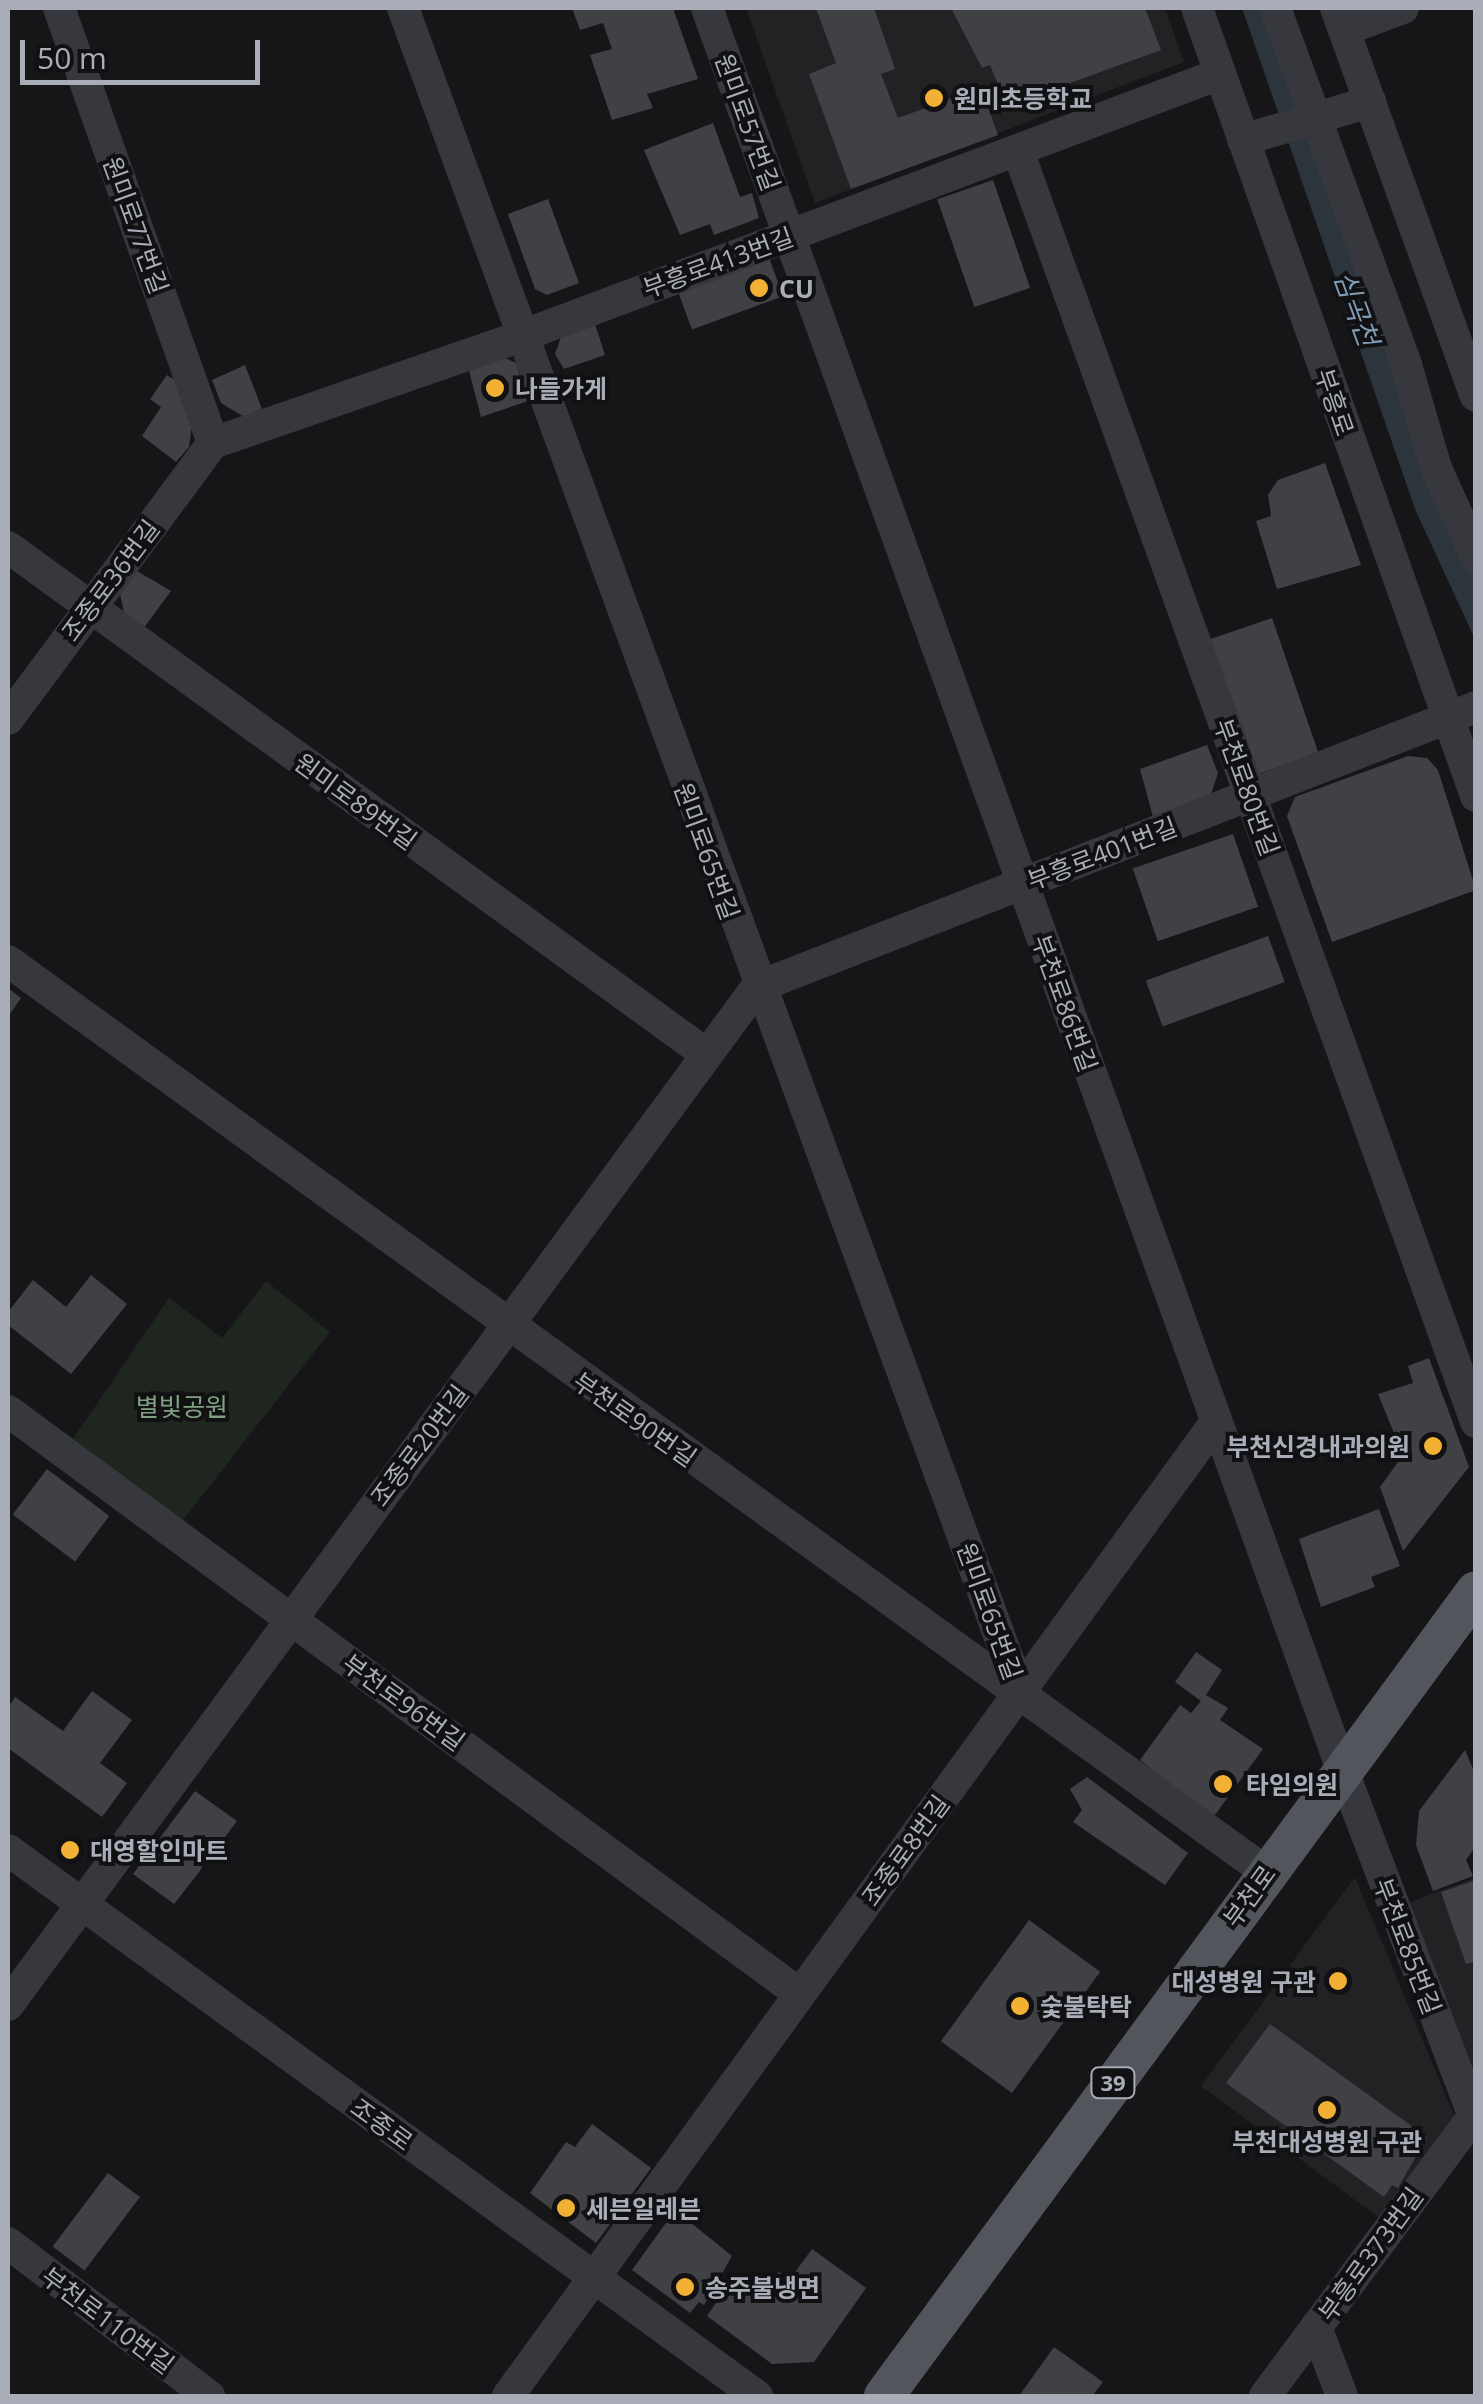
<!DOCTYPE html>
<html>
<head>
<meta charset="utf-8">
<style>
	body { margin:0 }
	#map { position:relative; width:1483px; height:2404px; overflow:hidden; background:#161618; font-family:"Open Sans","Noto Sans KR",sans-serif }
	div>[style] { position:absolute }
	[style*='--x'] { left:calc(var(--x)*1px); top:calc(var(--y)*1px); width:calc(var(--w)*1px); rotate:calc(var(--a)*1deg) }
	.built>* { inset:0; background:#222225 }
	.green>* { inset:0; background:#1e261f }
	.water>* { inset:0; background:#2c353c }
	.building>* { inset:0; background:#404145; transform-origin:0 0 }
	.minor>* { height:32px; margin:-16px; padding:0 16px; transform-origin:16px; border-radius:16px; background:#37383d }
	.major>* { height:40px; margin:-20px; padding:0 20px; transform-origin:20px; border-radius:20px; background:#53555c }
	.dots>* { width:28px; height:28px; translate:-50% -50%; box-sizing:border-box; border:5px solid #111113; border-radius:50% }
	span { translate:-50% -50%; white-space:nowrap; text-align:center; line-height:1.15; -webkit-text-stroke:8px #111113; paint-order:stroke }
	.shield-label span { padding:2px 8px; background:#111113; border:2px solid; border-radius:8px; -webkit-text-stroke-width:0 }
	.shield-label { font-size:22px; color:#a8adb8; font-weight:700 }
	.poi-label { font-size:25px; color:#a8adb8; font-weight:700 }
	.left { translate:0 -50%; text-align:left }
	.right { translate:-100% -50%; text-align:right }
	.street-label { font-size:25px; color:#a8adb8 }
	.park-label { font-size:25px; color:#7fa381 }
	.water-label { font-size:28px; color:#7f9bb3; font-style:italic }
	.frame { position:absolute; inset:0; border:10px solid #a8adb8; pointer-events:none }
	.scale { position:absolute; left:20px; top:40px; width:240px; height:45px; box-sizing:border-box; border:5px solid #a8adb8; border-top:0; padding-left:12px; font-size:30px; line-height:35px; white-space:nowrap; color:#a8adb8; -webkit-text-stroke:8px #111113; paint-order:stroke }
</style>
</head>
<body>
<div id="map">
	<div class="built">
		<i style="clip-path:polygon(746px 8px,1165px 8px,1184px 62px,815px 203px)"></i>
		<i style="clip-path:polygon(1355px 1877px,1460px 2130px,1390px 2226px,1201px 2086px)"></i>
		<i style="clip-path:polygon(1475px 1878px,1476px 2113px,1394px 1908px)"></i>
	</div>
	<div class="green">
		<i style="clip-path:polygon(266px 1281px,330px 1332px,173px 1533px,64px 1452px,169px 1298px,222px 1338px)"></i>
	</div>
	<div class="water">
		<i style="clip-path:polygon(1242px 8px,1266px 8px,1475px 571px,1475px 639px,1415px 509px)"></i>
	</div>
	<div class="building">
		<i style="clip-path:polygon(572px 8px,673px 8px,698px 79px,647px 94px,653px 108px,612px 120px,590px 55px,612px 49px,603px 23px,580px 30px)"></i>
		<i style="clip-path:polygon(816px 8px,874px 8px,895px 69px,881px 74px,898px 118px,981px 88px,998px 135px,851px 189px,809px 74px,836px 63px)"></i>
		<i style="clip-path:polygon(951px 8px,1145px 8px,1161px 50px,1007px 106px,990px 65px,982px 68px)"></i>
		<i style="clip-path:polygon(713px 123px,740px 197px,752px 193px,759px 218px,714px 235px,710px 224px,680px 235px,644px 150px)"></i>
		<i style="left:993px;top:180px;width:114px;height:59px;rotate:71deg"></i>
		<i style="clip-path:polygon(548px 199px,579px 283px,547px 295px,535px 289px,508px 214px)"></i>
		<i style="left:768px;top:255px;width:44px;height:97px;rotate:70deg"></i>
		<i style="clip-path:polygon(592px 315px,605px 355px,564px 369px,555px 354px,561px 337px)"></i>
		<i style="clip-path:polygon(493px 352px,516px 363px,528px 401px,481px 417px,467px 363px)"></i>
		<i style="clip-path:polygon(245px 365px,262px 409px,244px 417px,221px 403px,212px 380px)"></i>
		<i style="clip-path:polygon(167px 375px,178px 382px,192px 424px,189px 447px,176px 462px,142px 436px,161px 407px,150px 399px)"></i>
		<i style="clip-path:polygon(1325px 463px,1361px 565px,1277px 589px,1256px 521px,1271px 516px,1268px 495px,1278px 480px)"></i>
		<i style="clip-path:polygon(137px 571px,171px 591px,143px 629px,125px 617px,120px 594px)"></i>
		<i style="left:1272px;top:618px;width:143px;height:71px;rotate:71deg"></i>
		<i style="clip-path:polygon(1207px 745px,1218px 773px,1210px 797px,1153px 817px,1140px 769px)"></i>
		<i style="clip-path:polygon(1408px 756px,1427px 758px,1438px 770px,1476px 890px,1332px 942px,1287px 816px,1295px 797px)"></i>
		<i style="left:1233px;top:834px;width:77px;height:106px;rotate:71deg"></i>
		<i style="left:1268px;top:936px;width:49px;height:130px;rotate:70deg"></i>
		<i style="clip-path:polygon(8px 988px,21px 998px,8px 1017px)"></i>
		<i style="clip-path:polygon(91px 1275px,127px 1304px,71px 1374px,8px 1325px,8px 1312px,33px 1280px,66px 1307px)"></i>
		<i style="clip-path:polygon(1429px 1358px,1469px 1467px,1403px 1551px,1380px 1487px,1403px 1455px,1378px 1394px,1413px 1383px,1408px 1366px)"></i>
		<i style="left:47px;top:1469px;width:78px;height:57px;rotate:37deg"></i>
		<i style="clip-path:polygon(1379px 1509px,1400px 1566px,1371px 1577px,1375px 1587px,1321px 1607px,1299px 1539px)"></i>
		<i style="clip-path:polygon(1196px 1652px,1222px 1670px,1206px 1695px,1228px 1708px,1220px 1720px,1263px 1749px,1212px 1819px,1140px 1760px,1180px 1705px,1191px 1713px,1201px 1701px,1175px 1682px)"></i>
		<i style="clip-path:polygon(92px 1691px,132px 1720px,100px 1763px,127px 1783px,102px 1817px,8px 1748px,8px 1708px,15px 1697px,63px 1731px)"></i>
		<i style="clip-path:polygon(1465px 1750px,1476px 1776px,1476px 1846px,1466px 1860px,1473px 1876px,1433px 1891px,1416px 1845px,1419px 1811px)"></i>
		<i style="clip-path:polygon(1087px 1777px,1188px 1853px,1165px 1885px,1073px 1822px,1082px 1810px,1070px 1789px)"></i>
		<i style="clip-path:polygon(195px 1791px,237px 1821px,212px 1855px,205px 1850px,200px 1856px,205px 1859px,200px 1871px,174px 1904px,133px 1874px)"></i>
		<i style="clip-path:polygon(1476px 1880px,1476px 1961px,1466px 1964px,1441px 1892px)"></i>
		<i style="left:1029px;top:1920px;width:88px;height:150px;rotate:36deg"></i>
		<i style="clip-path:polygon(1270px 2024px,1427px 2137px,1398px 2188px,1392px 2185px,1384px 2197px,1226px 2083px)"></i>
		<i style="clip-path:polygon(592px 2124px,651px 2168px,596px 2243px,530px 2193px,566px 2142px,575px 2147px)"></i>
		<i style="left:108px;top:2173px;width:40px;height:92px;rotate:37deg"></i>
		<i style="clip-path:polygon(671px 2216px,681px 2223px,685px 2218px,732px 2256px,704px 2305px,699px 2302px,690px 2313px,632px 2270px)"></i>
		<i style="clip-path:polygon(812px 2249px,866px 2288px,814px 2362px,772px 2364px,707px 2316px,732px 2280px,760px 2297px,779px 2272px,790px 2279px)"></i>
		<i style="clip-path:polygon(1054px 2347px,1103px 2382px,1092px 2396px,1019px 2396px)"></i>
	</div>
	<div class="minor">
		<i style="--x:59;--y:8;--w:461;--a:70.5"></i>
		<i style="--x:403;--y:8;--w:1793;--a:69.88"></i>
		<i style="--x:707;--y:8;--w:1872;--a:70.17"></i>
		<i style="--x:1342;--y:1769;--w:378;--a:69.2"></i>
		<i style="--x:1197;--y:8;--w:836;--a:70.5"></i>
		<i style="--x:1275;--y:8;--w:380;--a:69.8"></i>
		<i style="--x:1406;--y:365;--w:107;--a:73.8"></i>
		<i style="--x:1436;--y:468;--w:98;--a:65.8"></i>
		<i style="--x:1336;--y:8;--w:412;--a:70.2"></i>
		<i style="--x:1344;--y:30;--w:63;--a:-20.4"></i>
		<i style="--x:1243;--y:140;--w:133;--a:-16.7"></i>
		<i style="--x:1018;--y:151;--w:1351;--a:70.18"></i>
		<i style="--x:213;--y:443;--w:324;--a:-19.1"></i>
		<i style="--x:519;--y:337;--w:749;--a:-20.57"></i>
		<i style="--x:8;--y:547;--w:863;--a:35.99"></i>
		<i style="--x:8;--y:719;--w:344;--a:-53.4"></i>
		<i style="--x:8;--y:961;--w:1553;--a:35.91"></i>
		<i style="--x:8;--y:1411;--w:983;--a:36.36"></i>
		<i style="--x:8;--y:1850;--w:927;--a:36.09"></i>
		<i style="--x:8;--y:2005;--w:1264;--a:-53.66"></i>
		<i style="--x:757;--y:987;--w:772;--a:-21.28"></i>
		<i style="--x:8;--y:2243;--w:253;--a:37.3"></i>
		<i style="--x:1316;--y:2327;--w:74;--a:69.4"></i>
		<i style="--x:508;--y:2396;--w:1204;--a:-53.99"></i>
		<i style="--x:1265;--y:2396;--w:353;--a:-53.3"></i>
	</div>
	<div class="major">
		<i style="--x:884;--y:2396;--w:999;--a:-53.67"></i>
	</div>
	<div class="dots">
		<i style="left:934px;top:98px;background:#f2b134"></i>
		<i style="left:759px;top:288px;background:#f2b134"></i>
		<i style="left:495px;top:388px;background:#f2b134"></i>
		<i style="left:1433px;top:1446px;background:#f2b134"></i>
		<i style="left:1223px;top:1784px;background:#f2b134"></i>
		<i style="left:70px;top:1850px;background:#f2b134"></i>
		<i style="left:1338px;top:1981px;background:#f2b134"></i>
		<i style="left:1020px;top:2006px;background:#f2b134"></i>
		<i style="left:1327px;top:2110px;background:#f2b134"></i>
		<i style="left:566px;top:2208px;background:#f2b134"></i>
		<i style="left:685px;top:2287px;background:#f2b134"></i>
	</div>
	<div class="shield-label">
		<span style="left:1113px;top:2083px">39</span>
	</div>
	<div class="poi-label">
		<span class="left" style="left:954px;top:98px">원미초등학교</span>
		<span class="left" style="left:779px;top:288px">CU</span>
		<span class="left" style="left:515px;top:388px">나들가게</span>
		<span class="right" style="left:1410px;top:1446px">부천신경내과의원</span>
		<span class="left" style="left:1246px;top:1784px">타임의원</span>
		<span class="left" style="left:90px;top:1850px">대영할인마트</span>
		<span class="right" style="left:1316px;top:1981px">대성병원 구관</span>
		<span class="left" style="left:1040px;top:2006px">숯불탁탁</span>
		<span style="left:1327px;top:2141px">부천대성병원 구관</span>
		<span class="left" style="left:586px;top:2208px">세븐일레븐</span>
		<span class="left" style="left:705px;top:2287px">송주불냉면</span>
	</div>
	<div class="street-label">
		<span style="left:748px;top:122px;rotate:70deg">원미로57번길</span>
		<span style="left:136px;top:225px;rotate:70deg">원미로77번길</span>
		<span style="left:718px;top:262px;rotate:-20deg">부흥로413번길</span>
		<span style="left:1335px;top:402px;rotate:71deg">부흥로</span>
		<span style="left:110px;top:580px;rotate:-53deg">조종로36번길</span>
		<span style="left:1247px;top:787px;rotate:70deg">부천로80번길</span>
		<span style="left:356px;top:801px;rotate:36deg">원미로89번길</span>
		<span style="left:707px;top:851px;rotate:70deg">원미로65번길</span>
		<span style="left:1102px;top:853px;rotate:-21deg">부흥로401번길</span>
		<span style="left:1065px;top:1003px;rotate:70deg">부천로86번길</span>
		<span style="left:635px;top:1419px;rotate:35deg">부천로90번길</span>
		<span style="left:419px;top:1445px;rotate:-53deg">조종로20번길</span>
		<span style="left:990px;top:1611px;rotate:70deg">원미로65번길</span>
		<span style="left:404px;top:1702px;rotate:36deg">부천로96번길</span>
		<span style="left:905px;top:1850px;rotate:-54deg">조종로8번길</span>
		<span style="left:1249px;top:1896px;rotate:-54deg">부천로</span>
		<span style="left:1408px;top:1946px;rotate:69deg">부천로85번길</span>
		<span style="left:382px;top:2124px;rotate:36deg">조종로</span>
		<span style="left:1370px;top:2254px;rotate:-54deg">부흥로373번길</span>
		<span style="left:108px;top:2320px;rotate:37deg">부천로110번길</span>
	</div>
	<div class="park-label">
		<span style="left:182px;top:1406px">별빛공원</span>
	</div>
	<div class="water-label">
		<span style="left:1357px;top:308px;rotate:70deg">심곡천</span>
	</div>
	<div class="frame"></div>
	<div class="scale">50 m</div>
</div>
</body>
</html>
